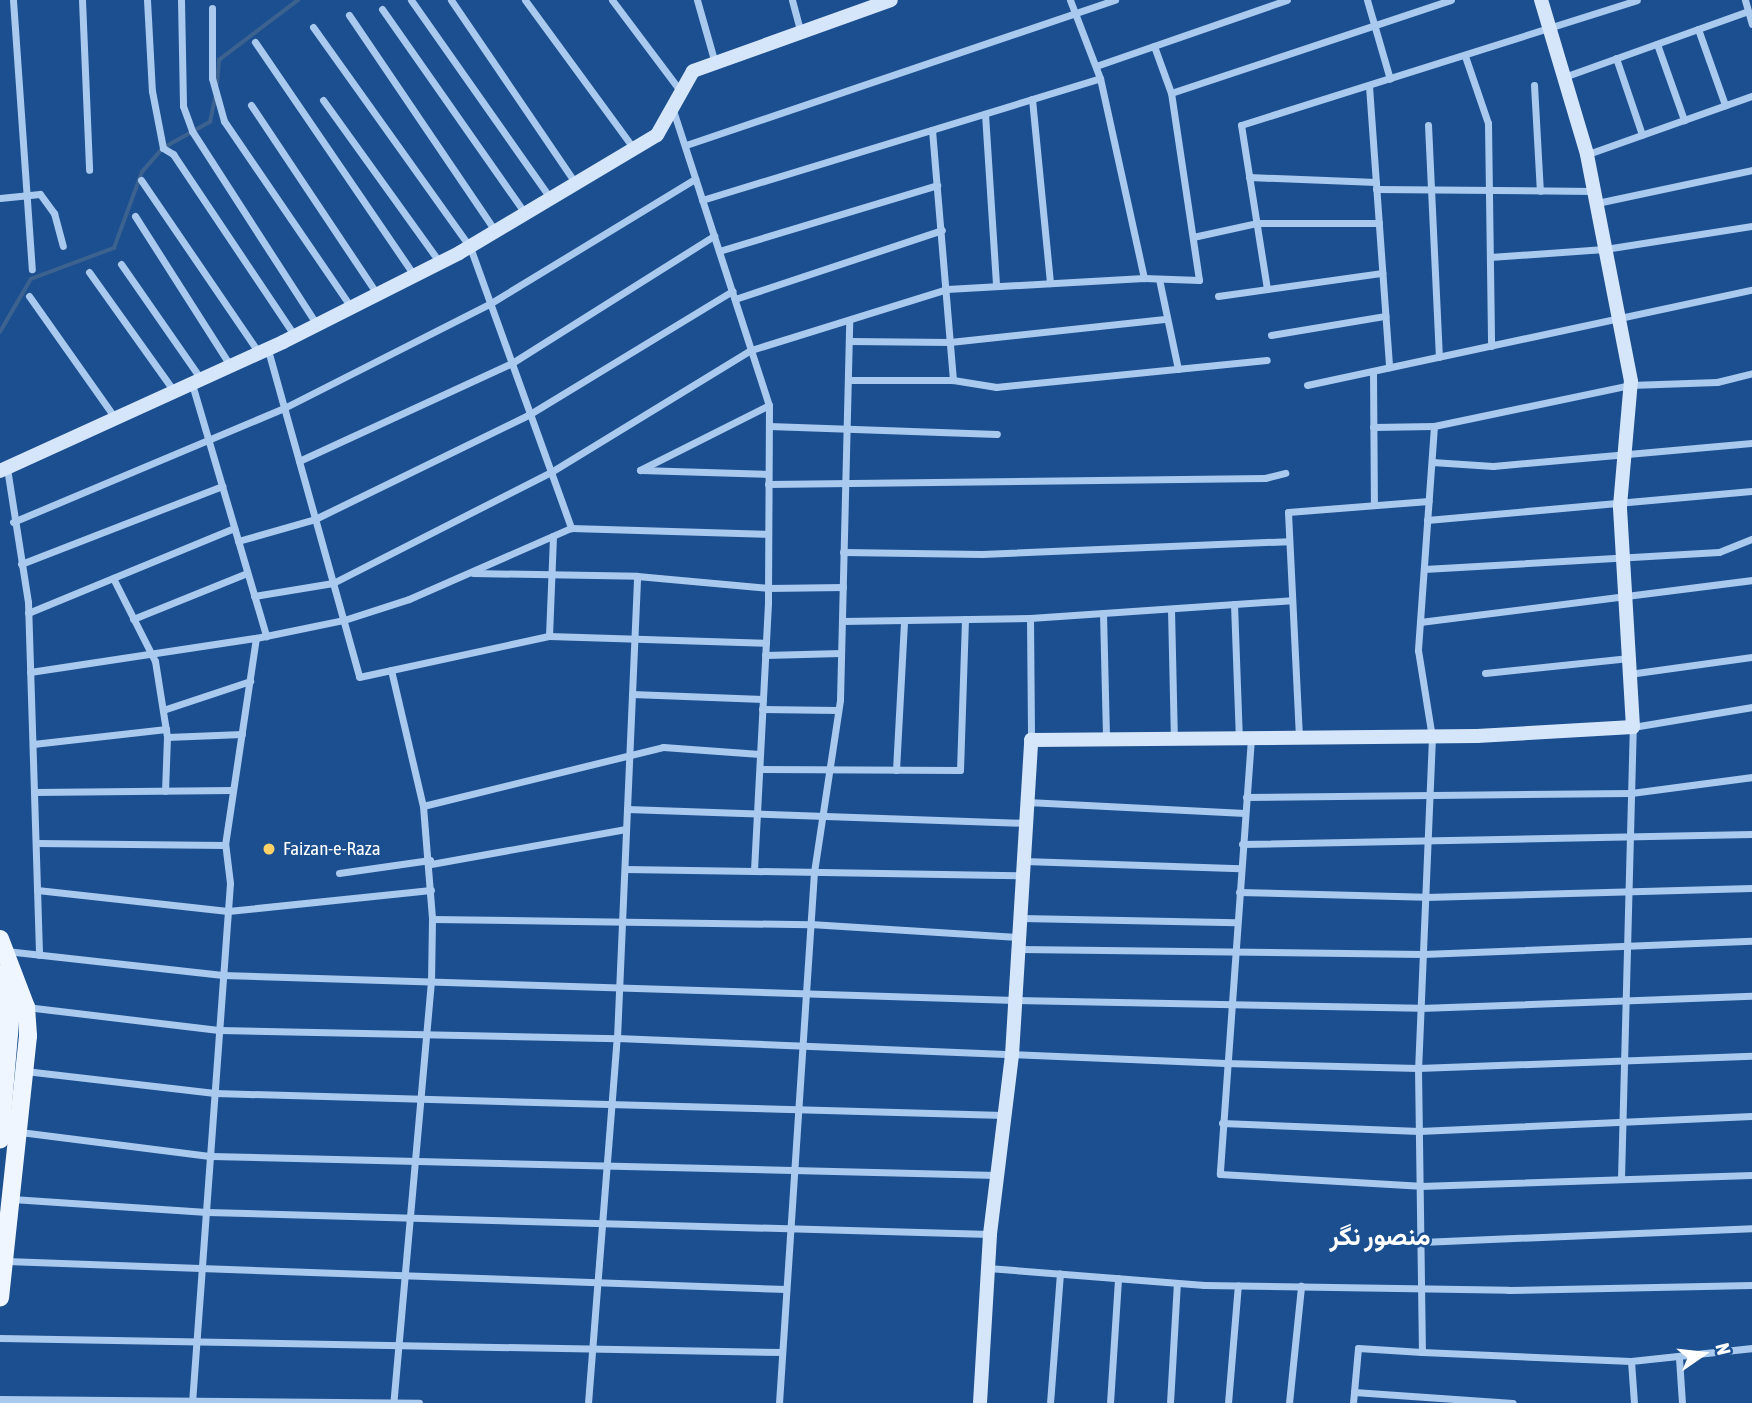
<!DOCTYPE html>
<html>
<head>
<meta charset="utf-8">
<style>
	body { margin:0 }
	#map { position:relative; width:1752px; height:1403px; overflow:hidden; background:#1b4f8f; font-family:"Asap Condensed",Vazirmatn,sans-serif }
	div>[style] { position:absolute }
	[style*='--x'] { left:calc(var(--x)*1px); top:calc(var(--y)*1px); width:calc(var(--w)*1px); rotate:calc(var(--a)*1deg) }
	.stream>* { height:3.5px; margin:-1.75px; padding:0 1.75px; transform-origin:1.75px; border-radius:1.75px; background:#3c6290 }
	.street>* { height:7px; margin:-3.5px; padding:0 3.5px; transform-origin:3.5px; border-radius:3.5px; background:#a9c9ee }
	.secondary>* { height:14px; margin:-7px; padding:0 7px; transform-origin:7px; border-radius:7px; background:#d6e6fa }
	.primary>* { height:18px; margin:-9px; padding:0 9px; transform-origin:9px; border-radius:9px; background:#f0f6ff }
	.dots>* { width:19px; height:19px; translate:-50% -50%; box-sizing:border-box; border:4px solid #1b4f8f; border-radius:50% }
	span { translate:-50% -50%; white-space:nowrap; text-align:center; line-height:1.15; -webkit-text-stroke:5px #1b4f8f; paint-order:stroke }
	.poi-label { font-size:19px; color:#fff }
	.left { translate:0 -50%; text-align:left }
	.district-label { font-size:26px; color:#fff; font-weight:700 }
	.north { position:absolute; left:1668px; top:1319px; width:70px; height:70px; -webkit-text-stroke:5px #1b4f8f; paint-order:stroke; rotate:76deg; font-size:19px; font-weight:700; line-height:28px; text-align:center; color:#fff }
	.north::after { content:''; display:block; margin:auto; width:24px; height:32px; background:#fff; clip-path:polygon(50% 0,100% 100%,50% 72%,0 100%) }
</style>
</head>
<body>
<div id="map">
	<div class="stream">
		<i style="--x:217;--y:84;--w:24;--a:-85"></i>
		<i style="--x:219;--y:60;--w:99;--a:-37.2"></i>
		<i style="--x:0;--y:332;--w:61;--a:-59.7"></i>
		<i style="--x:31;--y:279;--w:89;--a:-20.5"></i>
		<i style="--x:114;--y:248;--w:81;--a:-69.8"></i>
		<i style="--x:142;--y:172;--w:32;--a:-49"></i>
		<i style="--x:163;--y:148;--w:54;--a:-29"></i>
		<i style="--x:210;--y:122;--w:24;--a:-78"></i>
	</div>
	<div class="street">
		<i style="--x:13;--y:0;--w:270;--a:86"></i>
		<i style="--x:82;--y:0;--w:170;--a:87.6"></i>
		<i style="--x:147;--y:0;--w:91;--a:86.9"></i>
		<i style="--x:152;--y:91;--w:58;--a:79.1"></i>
		<i style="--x:163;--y:148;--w:12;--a:31"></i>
		<i style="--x:173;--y:154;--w:219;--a:56.2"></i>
		<i style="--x:181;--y:0;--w:106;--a:88.9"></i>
		<i style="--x:183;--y:106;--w:27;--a:70"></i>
		<i style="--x:192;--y:131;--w:231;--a:57.2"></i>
		<i style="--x:411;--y:0;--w:243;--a:54.9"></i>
		<i style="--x:451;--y:0;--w:222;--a:55.8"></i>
		<i style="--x:525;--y:0;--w:185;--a:53.8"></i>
		<i style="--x:612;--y:0;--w:115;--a:53.1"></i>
		<i style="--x:697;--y:0;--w:66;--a:74.1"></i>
		<i style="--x:792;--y:0;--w:34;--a:75"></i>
		<i style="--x:1070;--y:0;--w:84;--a:69"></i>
		<i style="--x:1100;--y:78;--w:205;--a:77.6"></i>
		<i style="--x:1367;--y:0;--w:82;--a:73.8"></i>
		<i style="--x:1745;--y:0;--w:25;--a:74"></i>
		<i style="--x:212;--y:8;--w:70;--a:90"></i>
		<i style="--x:212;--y:78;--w:45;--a:74.4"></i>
		<i style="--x:224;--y:121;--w:225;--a:55.7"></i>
		<i style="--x:382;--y:9;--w:249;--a:55"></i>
		<i style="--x:349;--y:15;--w:262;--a:55.9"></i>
		<i style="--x:313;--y:27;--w:270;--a:54.5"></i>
		<i style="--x:470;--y:247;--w:299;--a:70.2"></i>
		<i style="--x:1698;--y:29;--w:81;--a:70.4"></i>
		<i style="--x:255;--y:42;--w:282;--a:55.7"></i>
		<i style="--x:1657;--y:44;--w:81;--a:70.4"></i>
		<i style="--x:1465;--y:56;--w:71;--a:71.1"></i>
		<i style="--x:1488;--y:123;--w:223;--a:89.2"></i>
		<i style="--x:1616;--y:58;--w:81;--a:71.3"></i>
		<i style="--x:1096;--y:66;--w:202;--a:-19.1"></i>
		<i style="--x:1564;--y:77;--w:195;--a:-19.7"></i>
		<i style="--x:1534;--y:85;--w:106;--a:86.8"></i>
		<i style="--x:1369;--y:86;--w:282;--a:85.9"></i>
		<i style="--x:1171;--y:93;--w:295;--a:-18.4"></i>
		<i style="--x:1032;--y:99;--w:185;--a:84.4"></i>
		<i style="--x:323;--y:100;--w:201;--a:54.3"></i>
		<i style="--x:251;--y:105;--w:227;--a:56.3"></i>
		<i style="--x:673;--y:110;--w:310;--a:72"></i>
		<i style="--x:769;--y:405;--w:198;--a:90.3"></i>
		<i style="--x:768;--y:603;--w:268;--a:93"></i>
		<i style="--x:754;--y:871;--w:269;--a:0.9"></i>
		<i style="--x:985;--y:114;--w:172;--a:86.3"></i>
		<i style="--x:1428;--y:125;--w:232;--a:87.3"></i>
		<i style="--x:932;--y:130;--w:251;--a:85.2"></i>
		<i style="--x:953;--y:380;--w:44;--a:9.2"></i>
		<i style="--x:996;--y:387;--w:272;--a:-5.7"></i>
		<i style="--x:686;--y:145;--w:453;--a:-18.7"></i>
		<i style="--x:1588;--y:154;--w:174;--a:-19.5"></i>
		<i style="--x:1249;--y:177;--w:127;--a:2.3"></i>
		<i style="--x:141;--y:180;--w:209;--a:55.7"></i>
		<i style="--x:1376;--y:189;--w:218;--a:0.5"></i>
		<i style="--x:0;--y:198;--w:40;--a:-5.7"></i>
		<i style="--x:40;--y:194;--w:24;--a:54"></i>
		<i style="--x:54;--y:213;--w:34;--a:75"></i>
		<i style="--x:702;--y:200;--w:416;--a:-17"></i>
		<i style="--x:1597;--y:203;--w:158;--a:-12"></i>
		<i style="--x:135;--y:216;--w:177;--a:57.5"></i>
		<i style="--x:1193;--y:237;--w:66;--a:-12.3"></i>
		<i style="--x:1257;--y:223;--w:122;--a:0"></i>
		<i style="--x:719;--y:251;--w:228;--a:-16.8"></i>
		<i style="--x:1490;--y:257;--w:115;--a:-4"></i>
		<i style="--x:1605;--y:249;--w:149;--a:-8.9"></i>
		<i style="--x:121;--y:264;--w:140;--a:55.2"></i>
		<i style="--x:89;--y:272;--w:146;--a:54.5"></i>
		<i style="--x:1159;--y:279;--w:92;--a:78.1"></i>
		<i style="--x:1267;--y:289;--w:166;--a:-99"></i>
		<i style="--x:1241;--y:125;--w:415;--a:-17.5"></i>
		<i style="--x:29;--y:296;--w:149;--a:54.8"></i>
		<i style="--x:1218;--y:296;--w:166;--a:-8"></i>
		<i style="--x:735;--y:299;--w:218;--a:-18.4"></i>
		<i style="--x:1271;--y:335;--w:116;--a:-9.5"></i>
		<i style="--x:849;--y:341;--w:101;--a:0.6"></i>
		<i style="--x:950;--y:342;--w:218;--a:-6.1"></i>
		<i style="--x:268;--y:350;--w:339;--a:74.4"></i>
		<i style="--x:359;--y:677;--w:194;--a:-12.2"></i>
		<i style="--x:549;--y:636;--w:217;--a:1.8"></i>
		<i style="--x:1373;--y:371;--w:134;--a:89.6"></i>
		<i style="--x:848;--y:380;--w:105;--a:0"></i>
		<i style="--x:192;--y:384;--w:263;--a:73.6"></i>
		<i style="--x:1307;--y:385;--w:455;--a:-12.1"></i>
		<i style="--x:769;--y:426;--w:228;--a:2"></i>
		<i style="--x:1434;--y:426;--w:225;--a:94.1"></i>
		<i style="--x:1418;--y:650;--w:88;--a:80.9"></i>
		<i style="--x:1432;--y:737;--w:331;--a:92.4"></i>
		<i style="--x:1418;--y:1068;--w:284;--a:89.2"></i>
		<i style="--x:1422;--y:1352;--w:209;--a:2.5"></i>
		<i style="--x:1631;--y:1361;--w:122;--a:-6.1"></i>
		<i style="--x:1373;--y:427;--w:61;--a:-0.9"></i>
		<i style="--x:1434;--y:426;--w:200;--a:-11.8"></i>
		<i style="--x:1630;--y:385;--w:87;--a:-2"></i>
		<i style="--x:1717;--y:382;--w:36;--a:-14"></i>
		<i style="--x:299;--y:461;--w:234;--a:-24.7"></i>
		<i style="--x:512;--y:363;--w:239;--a:-32.2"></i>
		<i style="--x:1432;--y:462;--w:61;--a:3.8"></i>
		<i style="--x:1493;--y:466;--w:260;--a:-5.1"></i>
		<i style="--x:7;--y:468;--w:136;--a:81.1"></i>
		<i style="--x:28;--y:602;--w:353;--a:88.2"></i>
		<i style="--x:768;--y:474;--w:128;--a:-178.2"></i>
		<i style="--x:640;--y:470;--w:144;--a:-26.7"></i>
		<i style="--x:768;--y:484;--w:497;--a:-0.7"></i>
		<i style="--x:1265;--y:478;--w:21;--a:-14"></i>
		<i style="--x:1427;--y:520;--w:326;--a:-5.1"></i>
		<i style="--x:13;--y:522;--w:294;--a:-22.8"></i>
		<i style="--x:284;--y:408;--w:232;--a:-26.9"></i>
		<i style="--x:491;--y:303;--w:239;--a:-31.3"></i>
		<i style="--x:238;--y:541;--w:80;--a:-15.9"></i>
		<i style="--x:315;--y:519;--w:239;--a:-26"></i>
		<i style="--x:530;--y:414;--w:237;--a:-31.3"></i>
		<i style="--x:843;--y:552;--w:139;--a:0.8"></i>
		<i style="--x:982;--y:554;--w:307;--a:-2.4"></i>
		<i style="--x:21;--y:564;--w:216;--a:-21.2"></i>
		<i style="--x:1424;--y:569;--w:295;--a:-3.3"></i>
		<i style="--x:1719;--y:552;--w:35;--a:-22"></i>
		<i style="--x:473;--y:573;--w:164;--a:1"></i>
		<i style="--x:637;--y:576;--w:132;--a:5.2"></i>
		<i style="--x:768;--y:588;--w:75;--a:-0.8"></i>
		<i style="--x:113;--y:578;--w:93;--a:63.2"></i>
		<i style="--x:155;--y:661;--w:77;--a:81"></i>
		<i style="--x:167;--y:737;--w:54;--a:92.1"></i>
		<i style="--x:254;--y:596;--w:80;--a:-9.3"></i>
		<i style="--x:333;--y:583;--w:245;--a:-27"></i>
		<i style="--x:551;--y:472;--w:234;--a:-31.4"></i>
		<i style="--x:751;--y:350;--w:205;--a:-17.3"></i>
		<i style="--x:947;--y:289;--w:197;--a:-3.2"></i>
		<i style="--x:1144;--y:278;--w:55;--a:2.1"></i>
		<i style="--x:1199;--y:280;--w:189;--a:-98.5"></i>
		<i style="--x:1171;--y:93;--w:50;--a:-109.9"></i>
		<i style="--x:1234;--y:604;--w:135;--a:87.9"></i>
		<i style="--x:1171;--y:609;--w:130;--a:88.7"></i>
		<i style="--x:28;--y:613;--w:223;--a:-22.4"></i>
		<i style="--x:1103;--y:613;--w:123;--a:88.6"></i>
		<i style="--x:1030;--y:618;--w:122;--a:89.5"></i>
		<i style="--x:133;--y:619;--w:123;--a:-22"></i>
		<i style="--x:842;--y:621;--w:188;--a:-0.9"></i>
		<i style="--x:1030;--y:618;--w:262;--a:-3.9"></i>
		<i style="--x:1420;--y:622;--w:335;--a:-7.2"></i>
		<i style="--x:549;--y:636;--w:100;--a:-87.7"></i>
		<i style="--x:765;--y:655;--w:76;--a:-1.5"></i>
		<i style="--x:391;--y:670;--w:140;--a:76.8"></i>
		<i style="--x:423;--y:806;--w:113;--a:85.4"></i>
		<i style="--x:432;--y:919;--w:62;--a:90.9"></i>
		<i style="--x:431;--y:981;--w:424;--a:95.1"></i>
		<i style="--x:30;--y:672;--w:229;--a:-8.6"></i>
		<i style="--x:1485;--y:673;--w:145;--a:-5.9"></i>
		<i style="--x:1629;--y:674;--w:124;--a:-7.9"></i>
		<i style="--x:632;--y:694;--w:131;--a:2.2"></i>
		<i style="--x:762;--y:709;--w:76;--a:0.8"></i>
		<i style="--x:163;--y:710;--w:92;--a:-18.4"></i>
		<i style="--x:167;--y:737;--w:75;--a:-2.3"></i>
		<i style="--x:1299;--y:737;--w:225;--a:-92.8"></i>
		<i style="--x:1288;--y:512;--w:141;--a:-4.5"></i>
		<i style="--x:1251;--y:738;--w:437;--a:94.1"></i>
		<i style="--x:1220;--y:1174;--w:200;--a:3.4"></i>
		<i style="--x:1420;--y:1186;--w:332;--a:-1.9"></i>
		<i style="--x:33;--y:744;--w:134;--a:-6.4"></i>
		<i style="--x:760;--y:769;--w:200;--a:0.3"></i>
		<i style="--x:960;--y:770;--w:151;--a:-88.1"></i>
		<i style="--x:896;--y:770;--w:150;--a:-86.9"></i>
		<i style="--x:34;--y:792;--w:199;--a:-0.6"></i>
		<i style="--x:1246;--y:797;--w:385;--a:-0.6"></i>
		<i style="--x:1631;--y:793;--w:122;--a:-7.5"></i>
		<i style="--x:1027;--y:802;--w:218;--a:2.9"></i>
		<i style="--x:423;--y:806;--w:247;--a:-13.8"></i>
		<i style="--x:663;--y:747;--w:97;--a:4.1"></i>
		<i style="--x:627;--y:809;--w:398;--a:2"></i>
		<i style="--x:36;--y:843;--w:189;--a:0.6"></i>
		<i style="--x:1242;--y:844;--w:510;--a:-1.12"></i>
		<i style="--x:1024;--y:861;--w:216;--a:1.9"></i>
		<i style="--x:431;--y:864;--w:198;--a:-10.2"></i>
		<i style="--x:625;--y:869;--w:129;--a:0.9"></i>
		<i style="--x:339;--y:873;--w:92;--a:-8.1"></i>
		<i style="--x:37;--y:890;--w:192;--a:6.3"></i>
		<i style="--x:228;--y:911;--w:204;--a:-5.9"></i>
		<i style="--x:1239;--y:892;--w:186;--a:1.5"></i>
		<i style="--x:1425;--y:897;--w:327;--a:-1.6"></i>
		<i style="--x:1021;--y:918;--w:215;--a:1.1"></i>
		<i style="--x:432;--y:919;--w:378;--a:0.8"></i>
		<i style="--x:810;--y:924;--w:208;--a:3.6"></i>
		<i style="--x:1019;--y:949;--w:404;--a:0.7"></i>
		<i style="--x:1423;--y:954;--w:329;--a:-2.3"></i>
		<i style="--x:6;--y:951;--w:218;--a:6.3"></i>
		<i style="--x:223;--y:975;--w:792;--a:1.81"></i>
		<i style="--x:1015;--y:1000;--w:405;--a:1.1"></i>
		<i style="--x:1420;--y:1008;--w:332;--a:-2.1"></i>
		<i style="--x:26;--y:1007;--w:194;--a:6.8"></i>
		<i style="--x:219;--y:1030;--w:398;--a:1.2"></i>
		<i style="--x:617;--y:1038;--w:609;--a:2.35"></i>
		<i style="--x:1225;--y:1063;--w:193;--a:1.5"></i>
		<i style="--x:1418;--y:1068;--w:334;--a:-2.1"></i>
		<i style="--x:25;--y:1071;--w:191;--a:6.6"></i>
		<i style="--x:215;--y:1093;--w:789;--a:1.6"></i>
		<i style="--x:1222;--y:1123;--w:197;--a:2.3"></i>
		<i style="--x:1419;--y:1131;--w:333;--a:-2.6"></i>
		<i style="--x:20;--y:1132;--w:193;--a:7.2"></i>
		<i style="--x:211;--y:1156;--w:786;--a:1.38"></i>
		<i style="--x:1621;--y:1179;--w:452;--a:-88.5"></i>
		<i style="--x:1633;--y:727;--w:121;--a:-9.5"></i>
		<i style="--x:12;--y:1199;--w:195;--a:3.8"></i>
		<i style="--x:207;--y:1212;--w:783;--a:1.61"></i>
		<i style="--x:1421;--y:1242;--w:331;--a:-2.4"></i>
		<i style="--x:6;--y:1261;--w:780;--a:2.06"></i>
		<i style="--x:988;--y:1268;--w:217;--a:4.5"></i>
		<i style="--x:1204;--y:1285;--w:304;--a:0.9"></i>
		<i style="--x:1508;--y:1290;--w:244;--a:-1.2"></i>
		<i style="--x:0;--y:1338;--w:782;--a:1.03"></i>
		<i style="--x:1679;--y:1358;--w:45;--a:86.2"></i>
		<i style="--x:1631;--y:1361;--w:42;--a:85.9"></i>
		<i style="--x:1354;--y:1392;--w:159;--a:4"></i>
		<i style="--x:0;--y:1399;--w:419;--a:0.5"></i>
		<i style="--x:192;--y:1403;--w:521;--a:-85.82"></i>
		<i style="--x:230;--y:883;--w:38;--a:-97"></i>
		<i style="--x:225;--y:845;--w:209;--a:-81.5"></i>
		<i style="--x:256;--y:638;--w:90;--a:-11.6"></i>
		<i style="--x:344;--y:620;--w:68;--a:-17.9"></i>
		<i style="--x:409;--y:599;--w:177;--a:-23.7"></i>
		<i style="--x:571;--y:528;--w:197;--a:1.7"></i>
		<i style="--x:588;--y:1403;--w:366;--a:-85.5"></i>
		<i style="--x:617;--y:1038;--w:462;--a:-87.5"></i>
		<i style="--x:779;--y:1403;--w:532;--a:-86.23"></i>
		<i style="--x:814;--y:872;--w:174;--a:-81.4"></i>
		<i style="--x:840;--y:700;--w:379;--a:-88.6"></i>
		<i style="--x:1050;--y:1403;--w:130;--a:-85.6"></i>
		<i style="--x:1110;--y:1403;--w:125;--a:-86.3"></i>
		<i style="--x:1170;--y:1403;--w:120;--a:-86.7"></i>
		<i style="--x:1228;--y:1403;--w:118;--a:-85.2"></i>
		<i style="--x:1289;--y:1403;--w:118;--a:-84.1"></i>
		<i style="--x:1353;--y:1403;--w:55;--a:-84.8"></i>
		<i style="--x:1358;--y:1348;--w:64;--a:3.6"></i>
	</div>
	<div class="secondary">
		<i style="--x:0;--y:471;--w:311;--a:-24.5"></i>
		<i style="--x:283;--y:342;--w:197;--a:-26.8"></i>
		<i style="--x:459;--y:253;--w:230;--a:-30.8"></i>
		<i style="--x:657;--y:135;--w:73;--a:-60.6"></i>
		<i style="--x:693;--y:71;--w:210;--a:-19.7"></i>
		<i style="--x:980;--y:1403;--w:169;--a:-86.6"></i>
		<i style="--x:990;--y:1234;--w:180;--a:-83"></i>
		<i style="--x:1012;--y:1055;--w:316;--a:-86.5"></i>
		<i style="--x:1031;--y:740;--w:446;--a:-0.5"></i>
		<i style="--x:1477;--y:736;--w:156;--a:-3.3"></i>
		<i style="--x:1633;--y:727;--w:221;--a:-93.4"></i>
		<i style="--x:1620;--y:506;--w:125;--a:-85"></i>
		<i style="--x:1631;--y:381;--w:231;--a:-101"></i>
		<i style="--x:1587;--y:154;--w:161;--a:-106.6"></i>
	</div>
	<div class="primary">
		<i style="--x:0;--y:939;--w:73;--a:69.1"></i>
		<i style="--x:26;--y:1007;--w:29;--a:86"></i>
		<i style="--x:28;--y:1036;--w:263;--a:96.1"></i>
		<i style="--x:0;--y:974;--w:28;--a:71"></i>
		<i style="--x:9;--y:1000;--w:34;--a:90"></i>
		<i style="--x:9;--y:1034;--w:106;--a:94.9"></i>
	</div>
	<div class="dots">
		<i style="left:269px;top:849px;background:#ffd166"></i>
	</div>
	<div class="poi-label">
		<span class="left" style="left:283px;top:849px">Faizan-e-Raza</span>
	</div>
	<div class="district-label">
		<span style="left:1380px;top:1237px">منصور نگر</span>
	</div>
	<div class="north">N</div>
</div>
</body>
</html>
